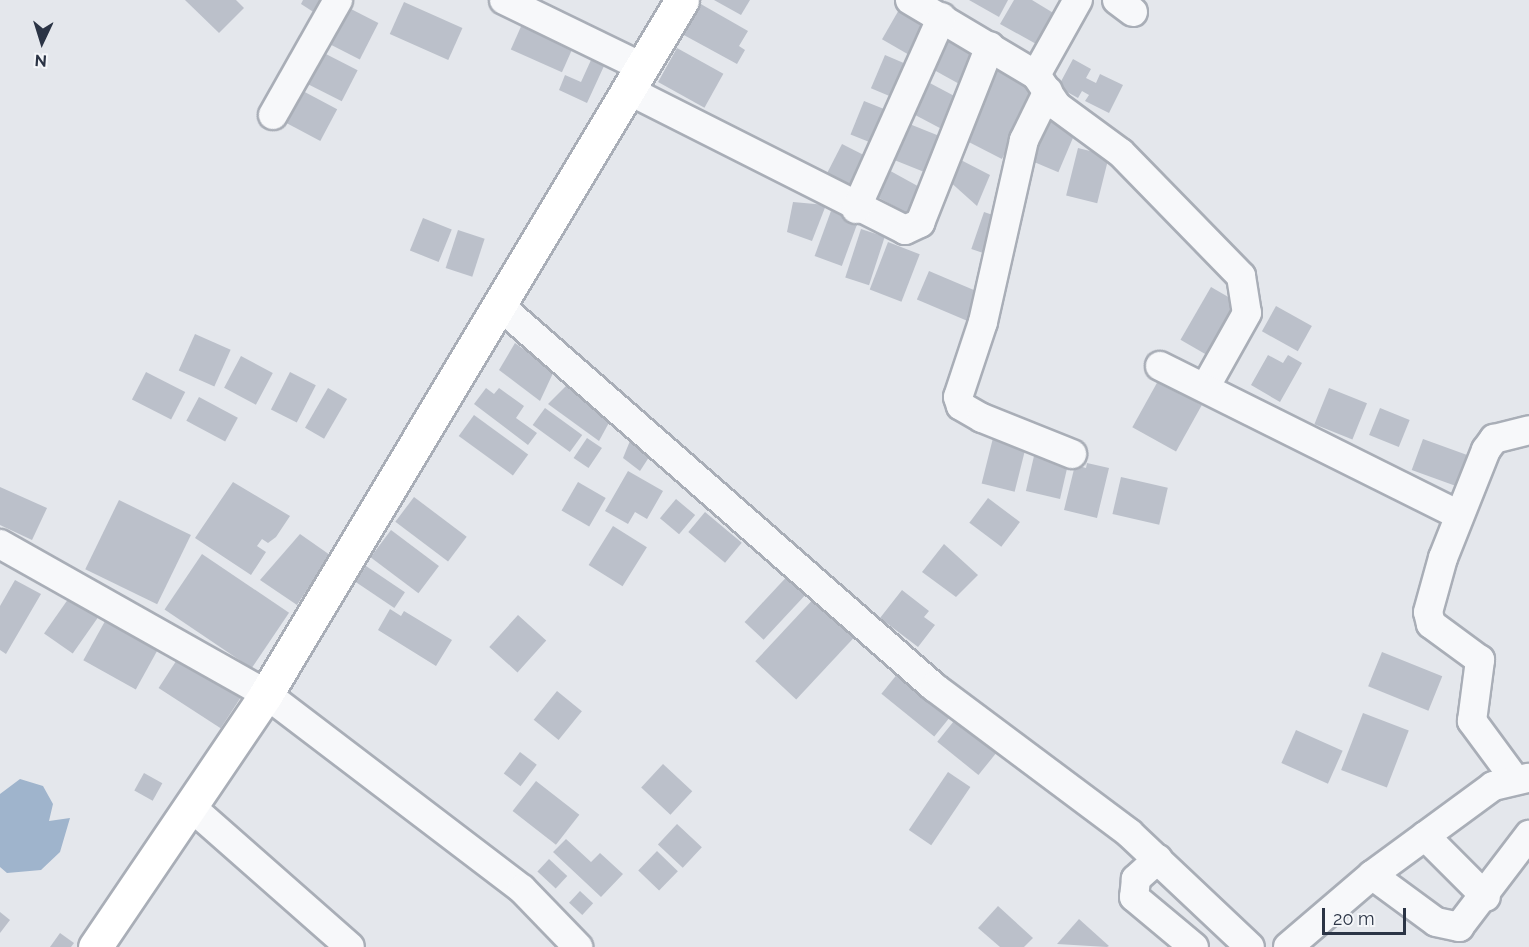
<!DOCTYPE html>
<html>
<head>
<meta charset="utf-8">
<style>
	body { margin:0 }
	#map { position:relative; width:1529px; height:947px; overflow:hidden; background:#e4e7ec; font-family:Raleway,sans-serif }
	div>[style] { position:absolute }
	[style*='--x'] { left:calc(var(--x)*1px); top:calc(var(--y)*1px); width:calc(var(--w)*1px); rotate:calc(var(--a)*1deg) }
	.water>* { inset:0; background:#9fb4cc }
	.building>* { inset:0; background:#bbc0ca; transform-origin:0 0 }
	.roads { filter:drop-shadow(2px 0 #a9aeb7) drop-shadow(-2px 0 #a9aeb7) drop-shadow(0 2px #a9aeb7) drop-shadow(0 -2px #a9aeb7) }
	.minor>* { height:28px; margin:-14px; padding:0 14px; transform-origin:14px; border-radius:14px; background:#f7f8fa }
	.major>* { height:33px; margin:-16.5px; padding:0 16.5px; transform-origin:16.5px; border-radius:16.5px; background:#fff }
	span { translate:-50% -50%; white-space:nowrap; text-align:center; line-height:1.15; -webkit-text-stroke:4.5px #f4f6f9; paint-order:stroke }
	.north { position:absolute; left:12px; top:12px; width:60px; height:60px; -webkit-text-stroke:4px #f4f6f9; paint-order:stroke; rotate:184deg; font-size:16px; font-weight:700; line-height:24px; text-align:center; color:#2b3445 }
	.north::after { content:''; display:block; margin:auto; width:21px; height:27px; background:#2b3445; clip-path:polygon(50% 0,100% 100%,50% 72%,0 100%) }
	.scale { position:absolute; left:1322px; top:908px; width:84px; height:27px; box-sizing:border-box; border:3px solid #2b3445; border-top:0; padding-left:8px; font-size:18px; line-height:21px; white-space:nowrap; color:#2b3445; -webkit-text-stroke:4px #f4f6f9; paint-order:stroke }
</style>
</head>
<body>
<div id="map">
	<div class="water">
		<i style="clip-path:polygon(20px 779px,43px 786px,53px 804px,49px 821px,70px 818px,60px 852px,41px 870px,7px 873px,0 867px,0 794px)"></i>
	</div>
	<div class="building">
		<i style="clip-path:polygon(185px 0,236px 0,244px 8px,219px 33px)"></i>
		<i style="clip-path:polygon(303px 0,323px 0,315px 13px,301px 4px)"></i>
		<i style="clip-path:polygon(714px 0,750px 0,741px 15px)"></i>
		<i style="clip-path:polygon(969px 0,1008px 0,999px 17px)"></i>
		<i style="clip-path:polygon(1014px 0,1032px 0,1055px 14px,1038px 45px,1000px 24px)"></i>
		<i style="left:404px;top:2px;width:64px;height:35px;rotate:24deg"></i>
		<i style="clip-path:polygon(699px 3px,748px 31px,739px 46px,745px 50px,737px 64px,682px 34px)"></i>
		<i style="left:349px;top:8px;width:33px;height:41px;rotate:27deg"></i>
		<i style="left:900px;top:8px;width:34px;height:36px;rotate:30deg"></i>
		<i style="left:523px;top:22px;width:56px;height:30px;rotate:24deg"></i>
		<i style="left:941px;top:35px;width:47px;height:34px;rotate:29deg"></i>
		<i style="left:677px;top:48px;width:53px;height:39px;rotate:29deg"></i>
		<i style="left:322px;top:52px;width:40px;height:35px;rotate:27deg"></i>
		<i style="left:885px;top:55px;width:33px;height:36px;rotate:23deg"></i>
		<i style="clip-path:polygon(1073px 59px,1091px 69px,1086px 78px,1096px 83px,1100px 74px,1123px 85px,1109px 113px,1085px 101px,1089px 95px,1082px 91px,1078px 98px,1058px 87px)"></i>
		<i style="clip-path:polygon(591px 60px,604px 66px,587px 103px,559px 90px,565px 75px,581px 82px)"></i>
		<i style="left:995px;top:69px;width:47px;height:77px;rotate:27deg"></i>
		<i style="left:926px;top:81px;width:38px;height:35px;rotate:28deg"></i>
		<i style="left:301px;top:90px;width:41px;height:36px;rotate:28deg"></i>
		<i style="left:864px;top:101px;width:31px;height:36px;rotate:22deg"></i>
		<i style="left:1044px;top:114px;width:36px;height:48px;rotate:23deg"></i>
		<i style="left:907px;top:123px;width:37px;height:39px;rotate:22deg"></i>
		<i style="left:842px;top:144px;width:36px;height:38px;rotate:27deg"></i>
		<i style="left:1078px;top:148px;width:32px;height:49px;rotate:14deg"></i>
		<i style="clip-path:polygon(957px 158px,990px 175px,977px 206px,948px 180px)"></i>
		<i style="left:885px;top:168px;width:43px;height:29px;rotate:29deg"></i>
		<i style="clip-path:polygon(793px 202px,826px 205px,812px 241px,787px 232px)"></i>
		<i style="left:831px;top:211px;width:29px;height:48px;rotate:20deg"></i>
		<i style="left:984px;top:212px;width:18px;height:39px;rotate:19deg"></i>
		<i style="left:423px;top:218px;width:31px;height:35px;rotate:22deg"></i>
		<i style="left:861px;top:229px;width:25px;height:51px;rotate:18deg"></i>
		<i style="left:458px;top:230px;width:28px;height:40px;rotate:18deg"></i>
		<i style="left:888px;top:242px;width:34px;height:51px;rotate:21deg"></i>
		<i style="left:929px;top:271px;width:57px;height:31px;rotate:23deg"></i>
		<i style="left:1211px;top:287px;width:34px;height:61px;rotate:30deg"></i>
		<i style="left:1276px;top:306px;width:41px;height:29px;rotate:29deg"></i>
		<i style="left:195px;top:334px;width:39px;height:40px;rotate:24deg"></i>
		<i style="clip-path:polygon(515px 343px,554px 371px,540px 401px,499px 370px)"></i>
		<i style="clip-path:polygon(1268px 355px,1283px 363px,1288px 355px,1302px 363px,1280px 402px,1251px 385px)"></i>
		<i style="left:241px;top:356px;width:36px;height:36px;rotate:28deg"></i>
		<i style="left:146px;top:372px;width:44px;height:31px;rotate:27deg"></i>
		<i style="left:290px;top:372px;width:29px;height:42px;rotate:27deg"></i>
		<i style="left:1158px;top:381px;width:50px;height:53px;rotate:29deg"></i>
		<i style="clip-path:polygon(570px 382px,611px 419px,599px 441px,548px 404px)"></i>
		<i style="left:328px;top:388px;width:22px;height:46px;rotate:30deg"></i>
		<i style="clip-path:polygon(486px 388px,494px 394px,499px 388px,524px 406px,516px 418px,537px 433px,528px 445px,474px 404px)"></i>
		<i style="left:1329px;top:388px;width:41px;height:39px;rotate:22deg"></i>
		<i style="left:199px;top:397px;width:44px;height:27px;rotate:28deg"></i>
		<i style="left:545px;top:408px;width:46px;height:21px;rotate:36deg"></i>
		<i style="left:1380px;top:408px;width:32px;height:29px;rotate:22deg"></i>
		<i style="left:474px;top:415px;width:67px;height:26px;rotate:36deg"></i>
		<i style="clip-path:polygon(632px 436px,653px 451px,640px 471px,623px 458px)"></i>
		<i style="left:587px;top:438px;width:18px;height:24px;rotate:34deg"></i>
		<i style="left:993px;top:438px;width:34px;height:47px;rotate:14deg"></i>
		<i style="left:1423px;top:439px;width:58px;height:33px;rotate:20deg"></i>
		<i style="left:1034px;top:456px;width:35px;height:36px;rotate:13deg"></i>
		<i style="clip-path:polygon(1087px 463px,1109px 468px,1097px 518px,1064px 510px,1075px 465px,1086px 468px)"></i>
		<i style="clip-path:polygon(628px 471px,663px 491px,647px 519px,635px 512px,628px 524px,605px 511px)"></i>
		<i style="left:1121px;top:477px;width:48px;height:38px;rotate:13deg"></i>
		<i style="clip-path:polygon(233px 482px,290px 516px,276px 537px,268px 543px,262px 539px,257px 546px,266px 552px,251px 575px,195px 538px)"></i>
		<i style="left:578px;top:482px;width:32px;height:33px;rotate:30deg"></i>
		<i style="clip-path:polygon(0 487px,47px 508px,32px 540px,0 525px)"></i>
		<i style="left:414px;top:497px;width:66px;height:31px;rotate:37deg"></i>
		<i style="left:988px;top:498px;width:40px;height:31px;rotate:37deg"></i>
		<i style="left:676px;top:499px;width:25px;height:25px;rotate:40deg"></i>
		<i style="left:119px;top:500px;width:80px;height:77px;rotate:26deg"></i>
		<i style="left:705px;top:512px;width:48px;height:26px;rotate:40deg"></i>
		<i style="left:613px;top:526px;width:40px;height:46px;rotate:32deg"></i>
		<i style="left:391px;top:530px;width:60px;height:34px;rotate:37deg"></i>
		<i style="clip-path:polygon(300px 534px,330px 555px,297px 605px,260px 580px)"></i>
		<i style="clip-path:polygon(944px 544px,978px 575px,956px 597px,922px 572px)"></i>
		<i style="left:202px;top:554px;width:105px;height:67px;rotate:34deg"></i>
		<i style="left:366px;top:566px;width:47px;height:19px;rotate:34deg"></i>
		<i style="left:793px;top:570px;width:26px;height:71px;rotate:43deg"></i>
		<i style="clip-path:polygon(15px 580px,41px 594px,6px 654px,0 650px,0 606px)"></i>
		<i style="clip-path:polygon(902px 590px,929px 611px,924px 617px,935px 625px,918px 647px,880px 618px)"></i>
		<i style="left:818px;top:594px;width:56px;height:92px;rotate:43deg"></i>
		<i style="left:71px;top:595px;width:35px;height:47px;rotate:35deg"></i>
		<i style="clip-path:polygon(390px 609px,401px 616px,404px 611px,452px 640px,436px 666px,378px 630px)"></i>
		<i style="left:109px;top:614px;width:60px;height:53px;rotate:29deg"></i>
		<i style="left:518px;top:615px;width:38px;height:43px;rotate:42deg"></i>
		<i style="left:182px;top:652px;width:74px;height:43px;rotate:33deg"></i>
		<i style="left:1382px;top:652px;width:65px;height:37px;rotate:22deg"></i>
		<i style="left:899px;top:672px;width:68px;height:28px;rotate:39deg"></i>
		<i style="left:557px;top:691px;width:32px;height:37px;rotate:39deg"></i>
		<i style="left:1363px;top:713px;width:49px;height:61px;rotate:21deg"></i>
		<i style="left:958px;top:716px;width:53px;height:33px;rotate:39deg"></i>
		<i style="left:1296px;top:730px;width:51px;height:36px;rotate:24deg"></i>
		<i style="left:520px;top:752px;width:21px;height:27px;rotate:37deg"></i>
		<i style="left:663px;top:764px;width:40px;height:32px;rotate:43deg"></i>
		<i style="left:948px;top:772px;width:27px;height:70px;rotate:34deg"></i>
		<i style="left:144px;top:773px;width:21px;height:20px;rotate:29deg"></i>
		<i style="left:536px;top:781px;width:55px;height:38px;rotate:38deg"></i>
		<i style="left:677px;top:824px;width:34px;height:28px;rotate:43deg"></i>
		<i style="clip-path:polygon(566px 839px,591px 862px,600px 853px,623px 874px,601px 897px,553px 852px)"></i>
		<i style="left:657px;top:851px;width:29px;height:27px;rotate:44deg"></i>
		<i style="left:549px;top:859px;width:25px;height:17px;rotate:43deg"></i>
		<i style="left:580px;top:891px;width:18px;height:16px;rotate:43deg"></i>
		<i style="clip-path:polygon(998px 906px,1033px 938px,1024px 947px,1000px 947px,978px 928px)"></i>
		<i style="clip-path:polygon(0 912px,10px 920px,0 933px)"></i>
		<i style="clip-path:polygon(1079px 919px,1109px 946px,1107px 947px,1057px 944px)"></i>
		<i style="clip-path:polygon(60px 933px,74px 943px,71px 947px,50px 947px)"></i>
	</div>
	<div class="roads">
		<div class="minor">
			<i style="--x:504;--y:0;--w:156;--a:25.9"></i>
			<i style="--x:910;--y:0;--w:147;--a:30.8"></i>
			<i style="--x:1036;--y:75;--w:37;--a:56"></i>
			<i style="--x:1057;--y:106;--w:79;--a:36.3"></i>
			<i style="--x:1121;--y:153;--w:172;--a:45.7"></i>
			<i style="--x:1241;--y:276;--w:37;--a:81"></i>
			<i style="--x:1247;--y:313;--w:84;--a:119.3"></i>
			<i style="--x:1117;--y:0;--w:20;--a:37"></i>
			<i style="--x:1036;--y:75;--w:86;--a:-60.8"></i>
			<i style="--x:630;--y:91;--w:308;--a:26.8"></i>
			<i style="--x:905;--y:230;--w:17;--a:-25"></i>
			<i style="--x:920;--y:223;--w:190;--a:-68.4"></i>
			<i style="--x:1048;--y:91;--w:55;--a:116.1"></i>
			<i style="--x:1024;--y:140;--w:187;--a:102.7"></i>
			<i style="--x:983;--y:322;--w:79;--a:108.4"></i>
			<i style="--x:958;--y:397;--w:9;--a:72"></i>
			<i style="--x:961;--y:406;--w:24;--a:30"></i>
			<i style="--x:982;--y:418;--w:97;--a:21.8"></i>
			<i style="--x:273;--y:115;--w:132;--a:-60.5"></i>
			<i style="--x:856;--y:209;--w:210;--a:-65.9"></i>
			<i style="--x:500;--y:306;--w:578;--a:41.28"></i>
			<i style="--x:934;--y:687;--w:244;--a:36.8"></i>
			<i style="--x:1129;--y:833;--w:166;--a:43.3"></i>
			<i style="--x:1160;--y:366;--w:334;--a:26.5"></i>
			<i style="--x:0;--y:544;--w:305;--a:29.4"></i>
			<i style="--x:266;--y:694;--w:322;--a:37.3"></i>
			<i style="--x:522;--y:889;--w:81;--a:46"></i>
			<i style="--x:1514;--y:778;--w:71;--a:-126.4"></i>
			<i style="--x:1472;--y:721;--w:62;--a:-82.5"></i>
			<i style="--x:1480;--y:660;--w:61;--a:-143.7"></i>
			<i style="--x:1431;--y:624;--w:12;--a:-104"></i>
			<i style="--x:1428;--y:612;--w:56;--a:-74.5"></i>
			<i style="--x:1443;--y:558;--w:116;--a:-68.3"></i>
			<i style="--x:1486;--y:450;--w:14;--a:-54"></i>
			<i style="--x:1494;--y:439;--w:36;--a:-14"></i>
			<i style="--x:190;--y:806;--w:213;--a:41.4"></i>
			<i style="--x:1425;--y:836;--w:86;--a:45"></i>
			<i style="--x:1158;--y:859;--w:30;--a:138"></i>
			<i style="--x:1136;--y:879;--w:18;--a:96"></i>
			<i style="--x:1134;--y:897;--w:78;--a:39.8"></i>
			<i style="--x:1372;--y:875;--w:79;--a:36.3"></i>
			<i style="--x:1436;--y:922;--w:24;--a:12"></i>
			<i style="--x:1459;--y:927;--w:116;--a:-52.7"></i>
			<i style="--x:1288;--y:947;--w:111;--a:-40.6"></i>
			<i style="--x:1372;--y:875;--w:150;--a:-36.3"></i>
			<i style="--x:1493;--y:786;--w:37;--a:-13"></i>
		</div>
		<div class="major">
			<i style="--x:95;--y:947;--w:305;--a:-55.9"></i>
			<i style="--x:266;--y:694;--w:809;--a:-59.06"></i>
		</div>
	</div>
	<div class="north">N</div>
	<div class="scale">20 m</div>
</div>
</body>
</html>
